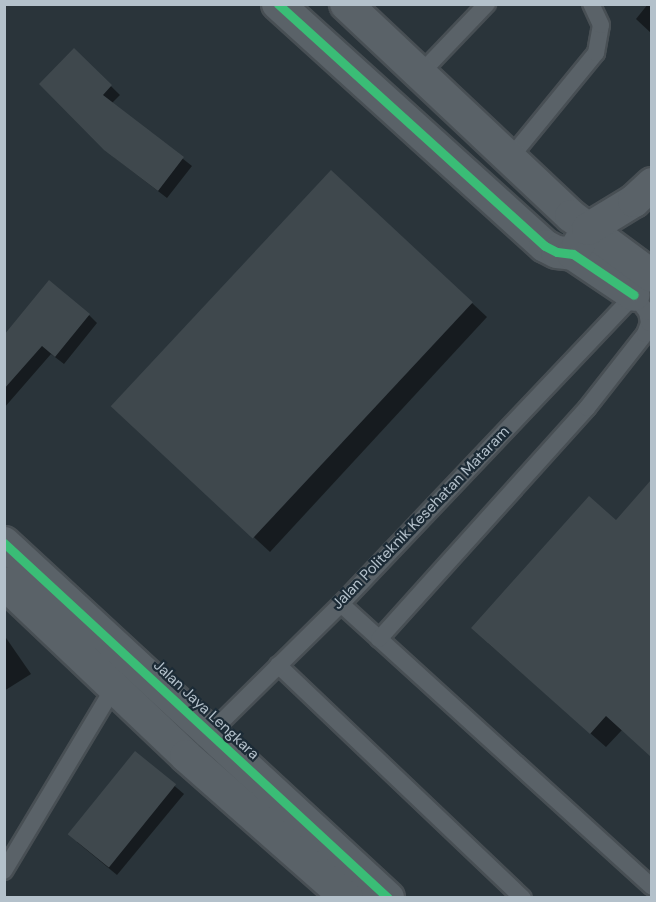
<!DOCTYPE html>
<html>
<head>
<meta charset="utf-8">
<style>
	body { margin:0 }
	#map { position:relative; width:656px; height:902px; overflow:hidden; background:#2a343a; font-family:"DM Sans",sans-serif }
	div>[style] { position:absolute }
	[style*='--x'] { left:calc(var(--x)*1px); top:calc(var(--y)*1px); width:calc(var(--w)*1px); rotate:calc(var(--a)*1deg) }
	.shadow>* { inset:0; background:#0007 }
	.building>* { inset:0; background:#3f484d; transform-origin:0 0 }
	.roads { filter:drop-shadow(2px 0 #484f54) drop-shadow(-2px 0 #484f54) drop-shadow(0 2px #484f54) drop-shadow(0 -2px #484f54) }
	.lane>* { height:16px; margin:-8px; padding:0 8px; transform-origin:8px; border-radius:8px; background:#5a6268 }
	.street>* { height:32px; margin:-16px; padding:0 16px; transform-origin:16px; border-radius:16px; background:#5a6268 }
	.cycleway>* { height:9px; margin:-4.5px; padding:0 4.5px; transform-origin:4.5px; border-radius:4.5px; background:#3abd76 }
	span { translate:-50% -50%; white-space:nowrap; text-align:center; line-height:1.15; -webkit-text-stroke:4.5px #1c2b36; paint-order:stroke }
	.street-label { font-size:15px; color:#b4c1cb }
	.frame { position:absolute; inset:0; border:6px solid #b4c1cb; pointer-events:none }
</style>
</head>
<body>
<div id="map">
	<div class="shadow">
		<i style="clip-path:polygon(648px 4px,652px 4px,652px 34px,636px 19px)"></i>
		<i style="clip-path:polygon(74px 50px,120px 95px,112px 103px,192px 166px,167px 198px,115px 158px,42px 84px)"></i>
		<i style="clip-path:polygon(472px 303px,487px 317px,270px 552px,128px 421px)"></i>
		<i style="clip-path:polygon(89px 315px,97px 323px,64px 364px,51px 354px,4px 408px,4px 337px)"></i>
		<i style="clip-path:polygon(652px 483px,652px 756px,622px 730px,606px 747px,488px 643px,617px 522px)"></i>
		<i style="clip-path:polygon(4px 635px,31px 674px,4px 691px)"></i>
		<i style="clip-path:polygon(136px 753px,184px 794px,117px 875px,77px 842px)"></i>
	</div>
	<div class="building">
		<i style="clip-path:polygon(74px 48px,112px 85px,103px 95px,184px 157px,158px 191px,104px 150px,39px 84px)"></i>
		<i style="left:331px;top:170px;width:194px;height:323px;rotate:43deg"></i>
		<i style="clip-path:polygon(49px 280px,90px 314px,55px 357px,42px 346px,4px 389px,4px 335px)"></i>
		<i style="clip-path:polygon(651px 480px,651px 757px,606px 716px,590px 734px,471px 628px,589px 496px,616px 520px)"></i>
		<i style="left:135px;top:751px;width:53px;height:107px;rotate:39deg"></i>
	</div>
	<div class="roads">
		<div class="lane">
			<i style="--x:420;--y:74;--w:97;--a:-46.3"></i>
			<i style="--x:510;--y:158;--w:136;--a:-50.7"></i>
			<i style="--x:596;--y:53;--w:28;--a:-80"></i>
			<i style="--x:601;--y:25;--w:23;--a:-115"></i>
			<i style="--x:341;--y:604;--w:420;--a:42.3"></i>
			<i style="--x:379;--y:639;--w:311;--a:-48"></i>
			<i style="--x:587;--y:408;--w:94;--a:-51.9"></i>
			<i style="--x:645;--y:334;--w:12;--a:-70"></i>
			<i style="--x:649;--y:323;--w:11;--a:-100"></i>
			<i style="--x:647;--y:312;--w:21;--a:-127"></i>
			<i style="--x:278;--y:665;--w:338;--a:43.6"></i>
			<i style="--x:206;--y:737;--w:190;--a:-44.6"></i>
			<i style="--x:341;--y:604;--w:433;--a:-46.5"></i>
			<i style="--x:4;--y:871;--w:214;--a:-59.1"></i>
		</div>
		<div class="street">
			<i style="--x:278;--y:4;--w:360;--a:42.2"></i>
			<i style="--x:545;--y:246;--w:13;--a:27"></i>
			<i style="--x:557;--y:252;--w:16;--a:7"></i>
			<i style="--x:573;--y:254;--w:73;--a:33.9"></i>
			<i style="--x:346;--y:4;--w:309;--a:43.3"></i>
			<i style="--x:571;--y:216;--w:101;--a:36.5"></i>
			<i style="--x:578;--y:245;--w:19;--a:-58"></i>
			<i style="--x:588;--y:229;--w:54;--a:-31.3"></i>
			<i style="--x:634;--y:201;--w:25;--a:-43"></i>
			<i style="--x:4;--y:543;--w:523;--a:42.75"></i>
			<i style="--x:4;--y:583;--w:251;--a:43.5"></i>
			<i style="--x:186;--y:756;--w:215;--a:41.4"></i>
		</div>
	</div>
	<div class="cycleway">
		<i style="--x:278;--y:4;--w:360;--a:42.2"></i>
		<i style="--x:545;--y:246;--w:13;--a:27"></i>
		<i style="--x:557;--y:252;--w:16;--a:7"></i>
		<i style="--x:573;--y:254;--w:73;--a:33.9"></i>
		<i style="--x:4;--y:543;--w:523;--a:42.75"></i>
	</div>
	<div class="street-label">
		<span style="left:421px;top:518px;rotate:-46deg">Jalan Politeknik Kesehatan Mataram</span>
		<span style="left:206px;top:710px;rotate:43deg">Jalan Jaya Lengkara</span>
	</div>
	<div class="frame"></div>
</div>
</body>
</html>
